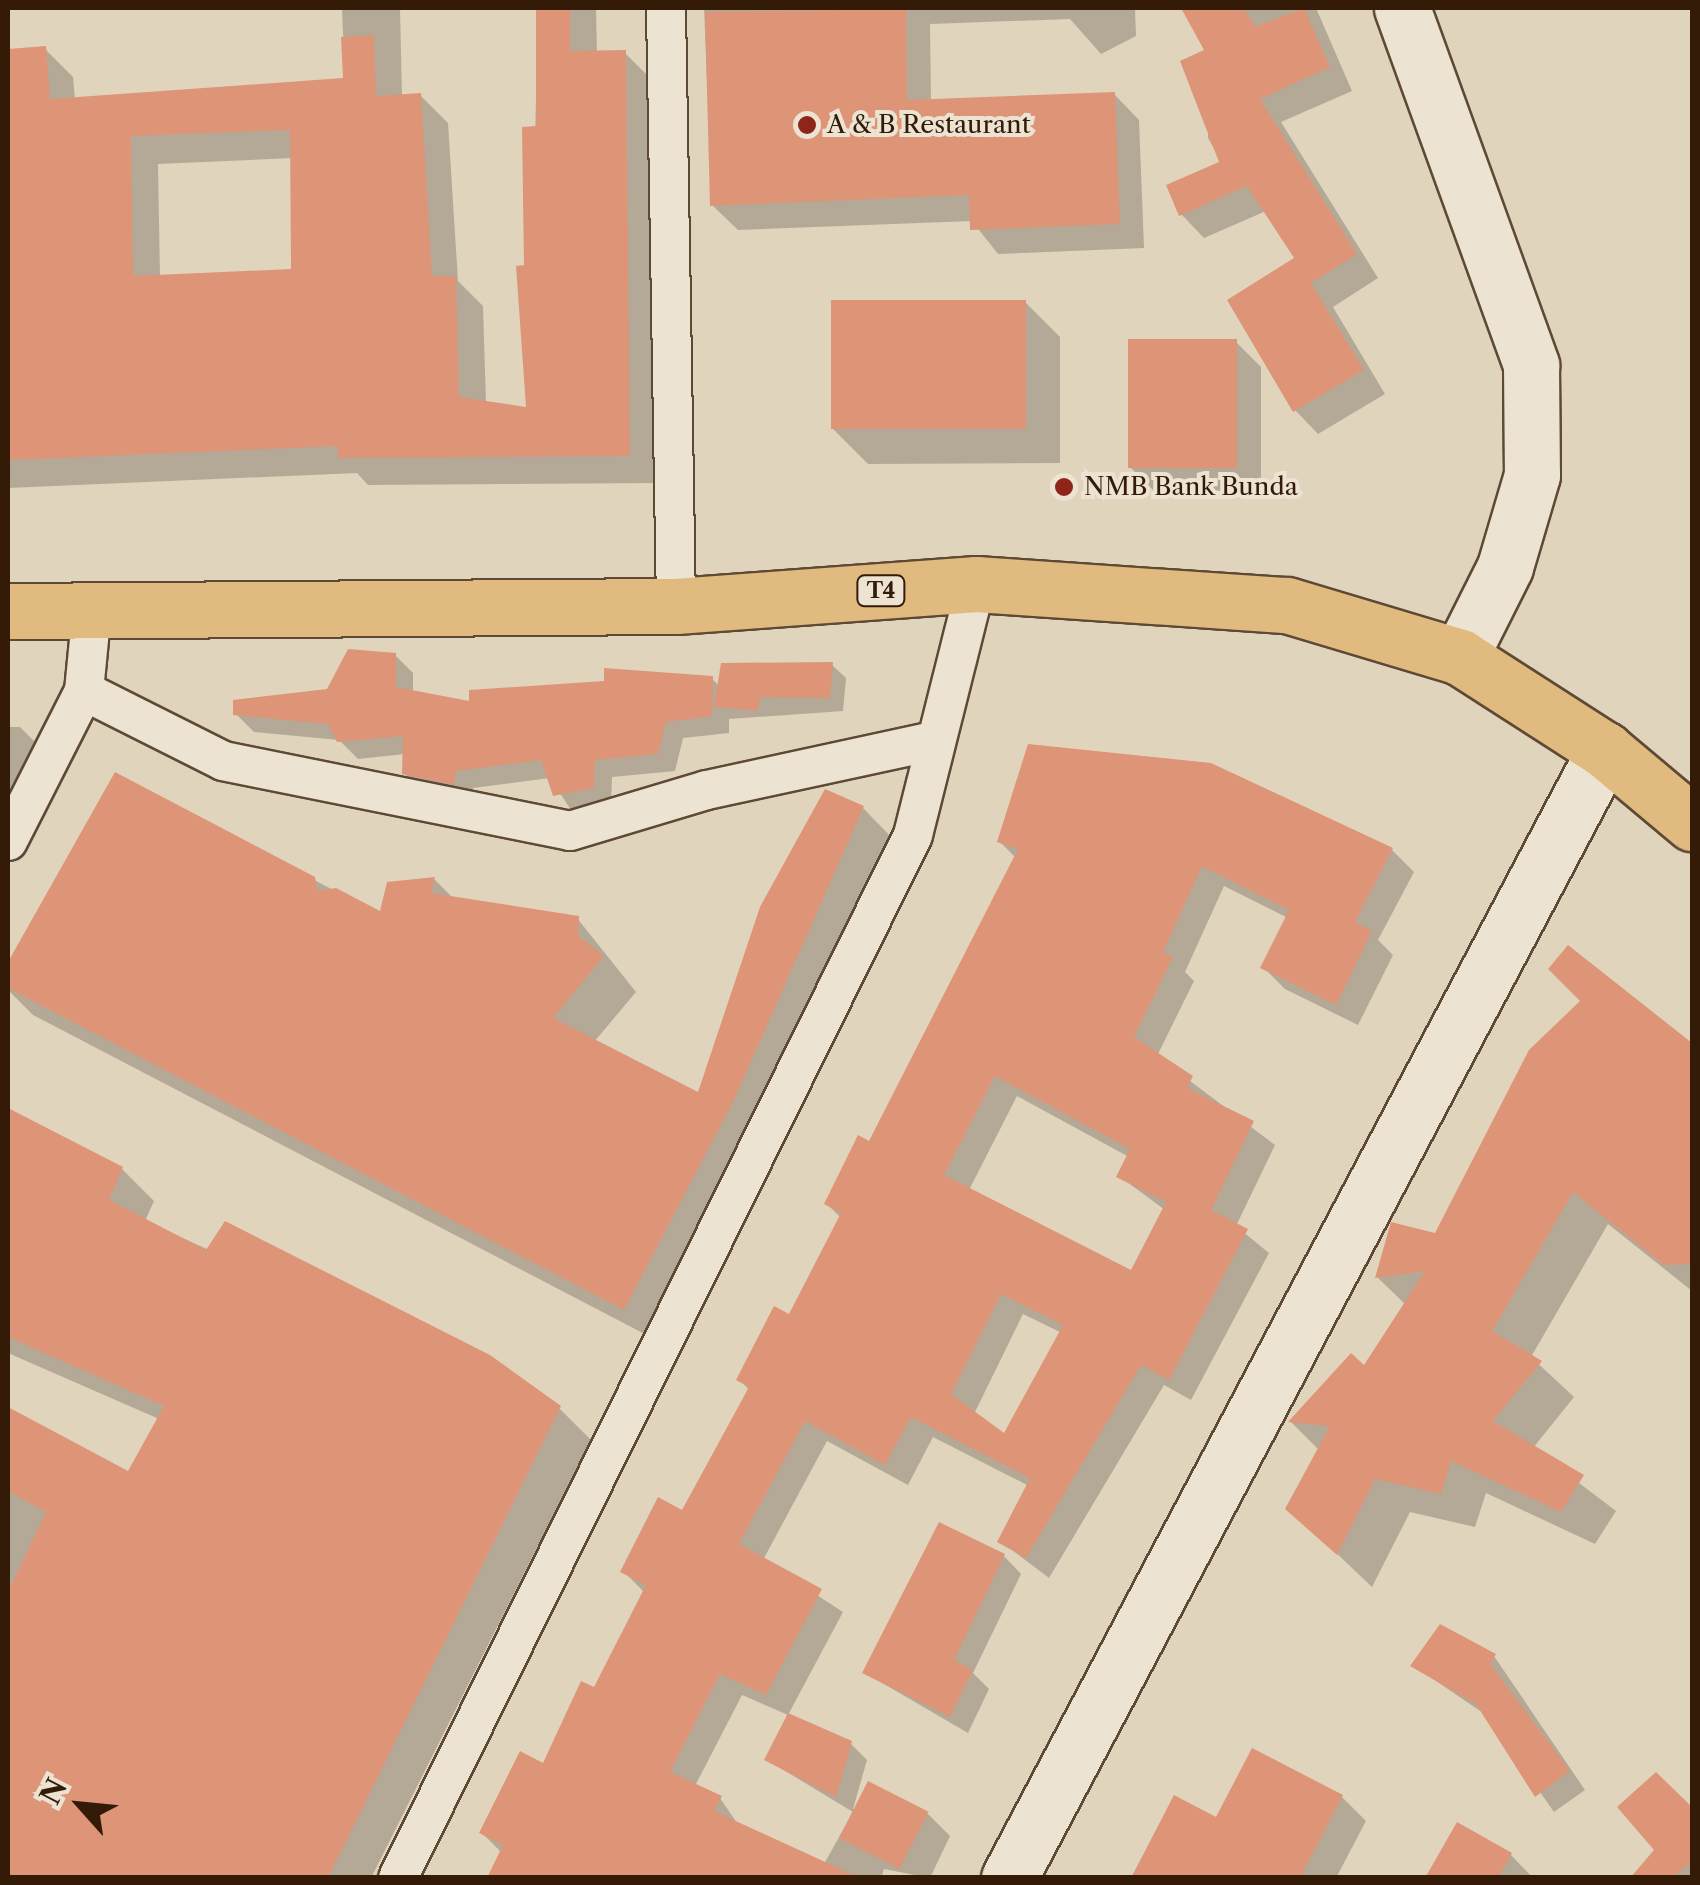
<!DOCTYPE html>
<html>
<head>
<meta charset="utf-8">
<style>
	body { margin:0 }
	#map { position:relative; width:1700px; height:1885px; overflow:hidden; background:#e1d4bc; font-family:"Libre Caslon Text",serif }
	div>[style] { position:absolute }
	[style*='--x'] { left:calc(var(--x)*1px); top:calc(var(--y)*1px); width:calc(var(--w)*1px); rotate:calc(var(--a)*1deg) }
	.shadow>* { inset:0; background:#0003 }
	.building>* { inset:0; background:#de9477; transform-origin:0 0 }
	.roads { filter:drop-shadow(2px 0 #5e4935) drop-shadow(-2px 0 #5e4935) drop-shadow(0 2px #5e4935) drop-shadow(0 -2px #5e4935) }
	.minor>* { height:38px; margin:-19px; padding:0 19px; transform-origin:19px; border-radius:19px; background:#ece3d3 }
	.secondary>* { height:55px; margin:-27.5px; padding:0 27.5px; transform-origin:27.5px; border-radius:27.5px; background:#ece3d3 }
	.trunk>* { height:55px; margin:-27.5px; padding:0 27.5px; transform-origin:27.5px; border-radius:27.5px; background:#e0ba7e }
	.dots>* { width:28px; height:28px; translate:-50% -50%; box-sizing:border-box; border:5px solid #ece3d3; border-radius:50% }
	span { translate:-50% -50%; white-space:nowrap; text-align:center; line-height:1.15; -webkit-text-stroke:8px #ece3d3; paint-order:stroke }
	.shield-label span { padding:2px 8px; background:#ece3d3; border:2px solid; border-radius:8px; -webkit-text-stroke-width:0 }
	.shield-label { font-size:22px; color:#331b08; font-weight:700 }
	.poi-label { font-size:25px; color:#331b08 }
	.left { translate:0 -50%; text-align:left }
	.frame { position:absolute; inset:0; border:10px solid #331b08; pointer-events:none }
	.north { position:absolute; left:30px; top:1755px; width:100px; height:100px; -webkit-text-stroke:8px #ece3d3; paint-order:stroke; rotate:297deg; font-size:28px; font-weight:700; line-height:40px; text-align:center; color:#331b08 }
	.north::after { content:''; display:block; margin:auto; width:35px; height:45px; background:#331b08; clip-path:polygon(50% 0,100% 100%,50% 72%,0 100%) }
</style>
</head>
<body>
<div id="map">
	<div class="shadow">
		<i style="clip-path:polygon(evenodd,342px 8px,400px 8px,402px 97px,420px 95px,448px 123px,458px 281px,483px 306px,486px 403px,529px 410px,538px 8px,596px 8px,597px 53px,625px 53px,653px 81px,657px 483px,368px 485px,357px 473px,8px 488px,8px 52px,45px 49px,73px 77px,75px 100px,345px 80px,342px 8px,293px 158px,294px 271px,160px 277px,158px 164px,293px 158px)"></i>
		<i style="clip-path:polygon(704px 8px,1135px 8px,1136px 36px,1101px 54px,1070px 19px,930px 24px,931px 101px,1114px 94px,1139px 120px,1144px 248px,998px 254px,972px 221px,738px 230px,712px 205px)"></i>
		<i style="clip-path:polygon(1170px 8px,1316px 8px,1352px 91px,1281px 122px,1378px 278px,1333px 307px,1385px 394px,1318px 434px,1295px 410px,1297px 259px,1266px 211px,1204px 238px,1181px 214px,1222px 163px,1208px 138px,1208px 51px,1184px 9px)"></i>
		<i style="clip-path:polygon(1025px 302px,1060px 337px,1060px 463px,868px 464px,833px 429px)"></i>
		<i style="clip-path:polygon(1236px 342px,1261px 367px,1261px 493px,1155px 492px,1130px 467px)"></i>
		<i style="clip-path:polygon(395px 655px,413px 673px,413px 693px,472px 704px,712px 679px,720px 686px,832px 665px,846px 678px,843px 711px,729px 719px,729px 733px,683px 738px,675px 771px,612px 777px,611px 805px,573px 813px,550px 778px,473px 788px,471px 801px,422px 791px,404px 773px,405px 754px,358px 759px,339px 740px,254px 732px,236px 714px,329px 691px)"></i>
		<i style="clip-path:polygon(8px 727px,20px 727px,55px 762px,8px 853px)"></i>
		<i style="clip-path:polygon(evenodd,1211px 766px,1392px 850px,1414px 872px,1378px 940px,1393px 955px,1358px 1025px,1285px 989px,1263px 967px,1288px 918px,1224px 886px,1185px 972px,1194px 981px,1157px 1056px,1275px 1145px,1236px 1226px,1269px 1253px,1191px 1400px,1164px 1385px,1049px 1578px,1000px 1541px,1029px 1486px,933px 1437px,908px 1485px,827px 1441px,763px 1560px,843px 1612px,788px 1715px,742px 1695px,695px 1786px,720px 1798px,739px 1826px,824px 1864px,853px 1812px,767px 1760px,850px 1743px,867px 1760px,853px 1809px,928px 1814px,950px 1836px,930px 1878px,884px 1869px,881px 1878px,490px 1878px,502px 1853px,482px 1833px,544px 1766px,595px 1690px,645px 1593px,623px 1571px,683px 1513px,750px 1391px,739px 1379px,790px 1318px,841px 1218px,827px 1204px,870px 1144px,1016px 858px,1000px 842px,1211px 766px,1017px 1096px,1129px 1157px,1119px 1176px,1165px 1210px,1132px 1273px,969px 1190px,1017px 1096px,1211px 766px,1023px 1314px,1062px 1333px,1005px 1437px,974px 1414px,1023px 1314px)"></i>
		<i style="clip-path:polygon(116px 776px,381px 915px,434px 879px,454px 899px,577px 918px,636px 992px,594px 1042px,700px 1095px,863px 808px,896px 842px,658px 1341px,33px 1015px,8px 990px,8px 967px)"></i>
		<i style="clip-path:polygon(1569px 948px,1692px 1049px,1692px 1291px,1608px 1224px,1531px 1357px,1574px 1397px,1533px 1448px,1616px 1511px,1595px 1544px,1486px 1493px,1475px 1527px,1410px 1512px,1372px 1587px,1289px 1508px,1320px 1451px,1291px 1422px,1351px 1356px,1364px 1369px,1406px 1305px,1377px 1277px,1436px 1236px,1583px 1001px)"></i>
		<i style="clip-path:polygon(9px 1112px,122px 1169px,154px 1201px,145px 1221px,559px 1408px,591px 1440px,371px 1878px,8px 1878px,8px 1746px,33px 1696px,8px 1683px,8px 1410px,129px 1474px,159px 1419px,8px 1353px)"></i>
		<i style="clip-path:polygon(1004px 1556px,1021px 1574px,973px 1673px,989px 1689px,968px 1733px,865px 1673px)"></i>
		<i style="clip-path:polygon(1494px 1656px,1585px 1790px,1554px 1812px,1486px 1715px,1414px 1666px)"></i>
		<i style="clip-path:polygon(1656px 1775px,1692px 1810px,1692px 1878px,1634px 1878px,1657px 1850px)"></i>
		<i style="clip-path:polygon(1342px 1797px,1366px 1821px,1336px 1878px,1131px 1878px,1175px 1798px,1217px 1820px)"></i>
		<i style="clip-path:polygon(1511px 1855px,1533px 1878px,1428px 1878px)"></i>
	</div>
	<div class="building">
		<i style="clip-path:polygon(evenodd,536px 8px,570px 8px,570px 51px,626px 50px,630px 456px,338px 458px,338px 446px,8px 460px,8px 49px,46px 46px,50px 99px,343px 78px,341px 37px,374px 35px,376px 96px,421px 93px,432px 276px,456px 276px,459px 397px,526px 407px,516px 266px,524px 265px,522px 127px,536px 126px,536px 8px,290px 130px,291px 269px,133px 276px,131px 136px,290px 130px)"></i>
		<i style="clip-path:polygon(1181px 8px,1244px 8px,1255px 27px,1304px 8px,1330px 67px,1260px 99px,1357px 254px,1311px 283px,1364px 370px,1293px 412px,1227px 300px,1294px 258px,1247px 186px,1179px 216px,1166px 185px,1219px 162px,1180px 61px,1204px 50px)"></i>
		<i style="clip-path:polygon(906px 9px,907px 100px,1115px 92px,1120px 224px,970px 230px,969px 195px,710px 206px,705px 12px)"></i>
		<i style="left:1026px;top:300px;width:129px;height:195px;rotate:90deg"></i>
		<i style="left:1128px;top:339px;width:109px;height:129px"></i>
		<i style="clip-path:polygon(348px 649px,396px 653px,396px 687px,469px 701px,469px 690px,604px 681px,604px 668px,713px 676px,712px 716px,666px 722px,658px 754px,595px 760px,594px 788px,553px 796px,541px 760px,456px 771px,454px 785px,402px 774px,403px 736px,337px 742px,328px 724px,233px 715px,233px 700px,327px 689px)"></i>
		<i style="clip-path:polygon(833px 662px,830px 698px,760px 697px,758px 711px,714px 707px,721px 663px)"></i>
		<i style="clip-path:polygon(evenodd,1028px 744px,1211px 763px,1393px 848px,1355px 922px,1372px 931px,1336px 1005px,1260px 968px,1289px 910px,1202px 866px,1163px 952px,1173px 957px,1134px 1037px,1193px 1076px,1187px 1088px,1254px 1121px,1211px 1210px,1248px 1229px,1169px 1380px,1141px 1365px,1026px 1558px,997px 1542px,1030px 1478px,911px 1417px,885px 1465px,805px 1421px,739px 1544px,822px 1589px,766px 1695px,720px 1674px,670px 1772px,722px 1796px,714px 1811px,860px 1878px,487px 1878px,503px 1845px,479px 1833px,520px 1751px,543px 1763px,581px 1681px,594px 1687px,646px 1585px,620px 1572px,658px 1497px,682px 1510px,749px 1387px,736px 1380px,774px 1306px,789px 1314px,841px 1213px,824px 1204px,858px 1135px,869px 1141px,1018px 849px,997px 842px,1028px 744px,995px 1076px,1130px 1149px,1116px 1177px,1166px 1202px,1131px 1270px,944px 1175px,995px 1076px,1028px 744px,1001px 1294px,1063px 1325px,1004px 1433px,951px 1394px,1001px 1294px)"></i>
		<i style="clip-path:polygon(115px 772px,315px 877px,317px 891px,336px 888px,380px 911px,387px 882px,435px 877px,431px 893px,579px 916px,578px 936px,604px 956px,553px 1018px,698px 1092px,760px 907px,825px 789px,864px 806px,734px 1100px,624px 1310px,8px 988px,8px 962px)"></i>
		<i style="clip-path:polygon(1568px 945px,1692px 1043px,1692px 1264px,1664px 1265px,1573px 1192px,1492px 1331px,1542px 1361px,1493px 1421px,1584px 1475px,1561px 1512px,1451px 1461px,1441px 1494px,1375px 1479px,1337px 1555px,1285px 1509px,1330px 1426px,1288px 1422px,1351px 1353px,1364px 1365px,1425px 1271px,1375px 1278px,1391px 1222px,1435px 1233px,1529px 1050px,1580px 1001px,1548px 969px)"></i>
		<i style="clip-path:polygon(8px 1108px,123px 1167px,109px 1200px,206px 1250px,225px 1221px,490px 1355px,561px 1406px,328px 1878px,8px 1878px,8px 1592px,46px 1512px,8px 1491px,8px 1407px,128px 1471px,164px 1406px,8px 1337px)"></i>
		<i style="clip-path:polygon(939px 1522px,1005px 1554px,954px 1660px,973px 1670px,950px 1717px,862px 1673px)"></i>
		<i style="clip-path:polygon(1440px 1624px,1496px 1654px,1490px 1664px,1570px 1771px,1535px 1797px,1476px 1704px,1410px 1666px)"></i>
		<i style="clip-path:polygon(788px 1713px,852px 1741px,836px 1797px,764px 1760px)"></i>
		<i style="clip-path:polygon(1252px 1748px,1343px 1795px,1300px 1878px,1131px 1878px,1174px 1795px,1216px 1817px)"></i>
		<i style="clip-path:polygon(1656px 1772px,1692px 1807px,1692px 1862px,1671px 1878px,1630px 1878px,1654px 1850px,1617px 1807px)"></i>
		<i style="left:868px;top:1781px;width:68px;height:64px;rotate:27deg"></i>
		<i style="clip-path:polygon(1457px 1822px,1512px 1853px,1498px 1878px,1425px 1878px)"></i>
	</div>
	<div class="roads">
		<div class="minor">
			<i style="--x:666;--y:8;--w:598;--a:89.04"></i>
			<i style="--x:84;--y:691;--w:156;--a:26.7"></i>
			<i style="--x:223;--y:761;--w:354;--a:11.4"></i>
			<i style="--x:570;--y:831;--w:143;--a:-16.7"></i>
			<i style="--x:707;--y:790;--w:231;--a:-12.2"></i>
			<i style="--x:8;--y:841;--w:168;--a:-63.1"></i>
			<i style="--x:84;--y:691;--w:81;--a:-84.4"></i>
			<i style="--x:398;--y:1878;--w:1163;--a:-63.72"></i>
			<i style="--x:913;--y:835;--w:259;--a:-75.9"></i>
		</div>
		<div class="secondary">
			<i style="--x:1402;--y:8;--w:380;--a:70.1"></i>
			<i style="--x:1531;--y:365;--w:110;--a:89.5"></i>
			<i style="--x:1532;--y:475;--w:96;--a:106.4"></i>
			<i style="--x:1505;--y:567;--w:101;--a:116.6"></i>
			<i style="--x:1009;--y:1878;--w:1276;--a:-62.15"></i>
		</div>
		<div class="trunk">
			<i style="--x:8;--y:611;--w:668;--a:-0.43"></i>
			<i style="--x:676;--y:606;--w:301;--a:-4.2"></i>
			<i style="--x:976;--y:584;--w:312;--a:3.9"></i>
			<i style="--x:1287;--y:605;--w:181;--a:16.7"></i>
			<i style="--x:1460;--y:657;--w:172;--a:32.7"></i>
			<i style="--x:1605;--y:750;--w:114;--a:40"></i>
		</div>
	</div>
	<div class="dots">
		<i style="left:807px;top:125px;background:#8f2418"></i>
		<i style="left:1064px;top:487px;background:#8f2418"></i>
	</div>
	<div class="shield-label">
		<span style="left:881px;top:591px">T4</span>
	</div>
	<div class="poi-label">
		<span class="left" style="left:827px;top:125px">A &amp; B Restaurant</span>
		<span class="left" style="left:1084px;top:487px">NMB Bank Bunda</span>
	</div>
	<div class="frame"></div>
	<div class="north">N</div>
</div>
</body>
</html>
